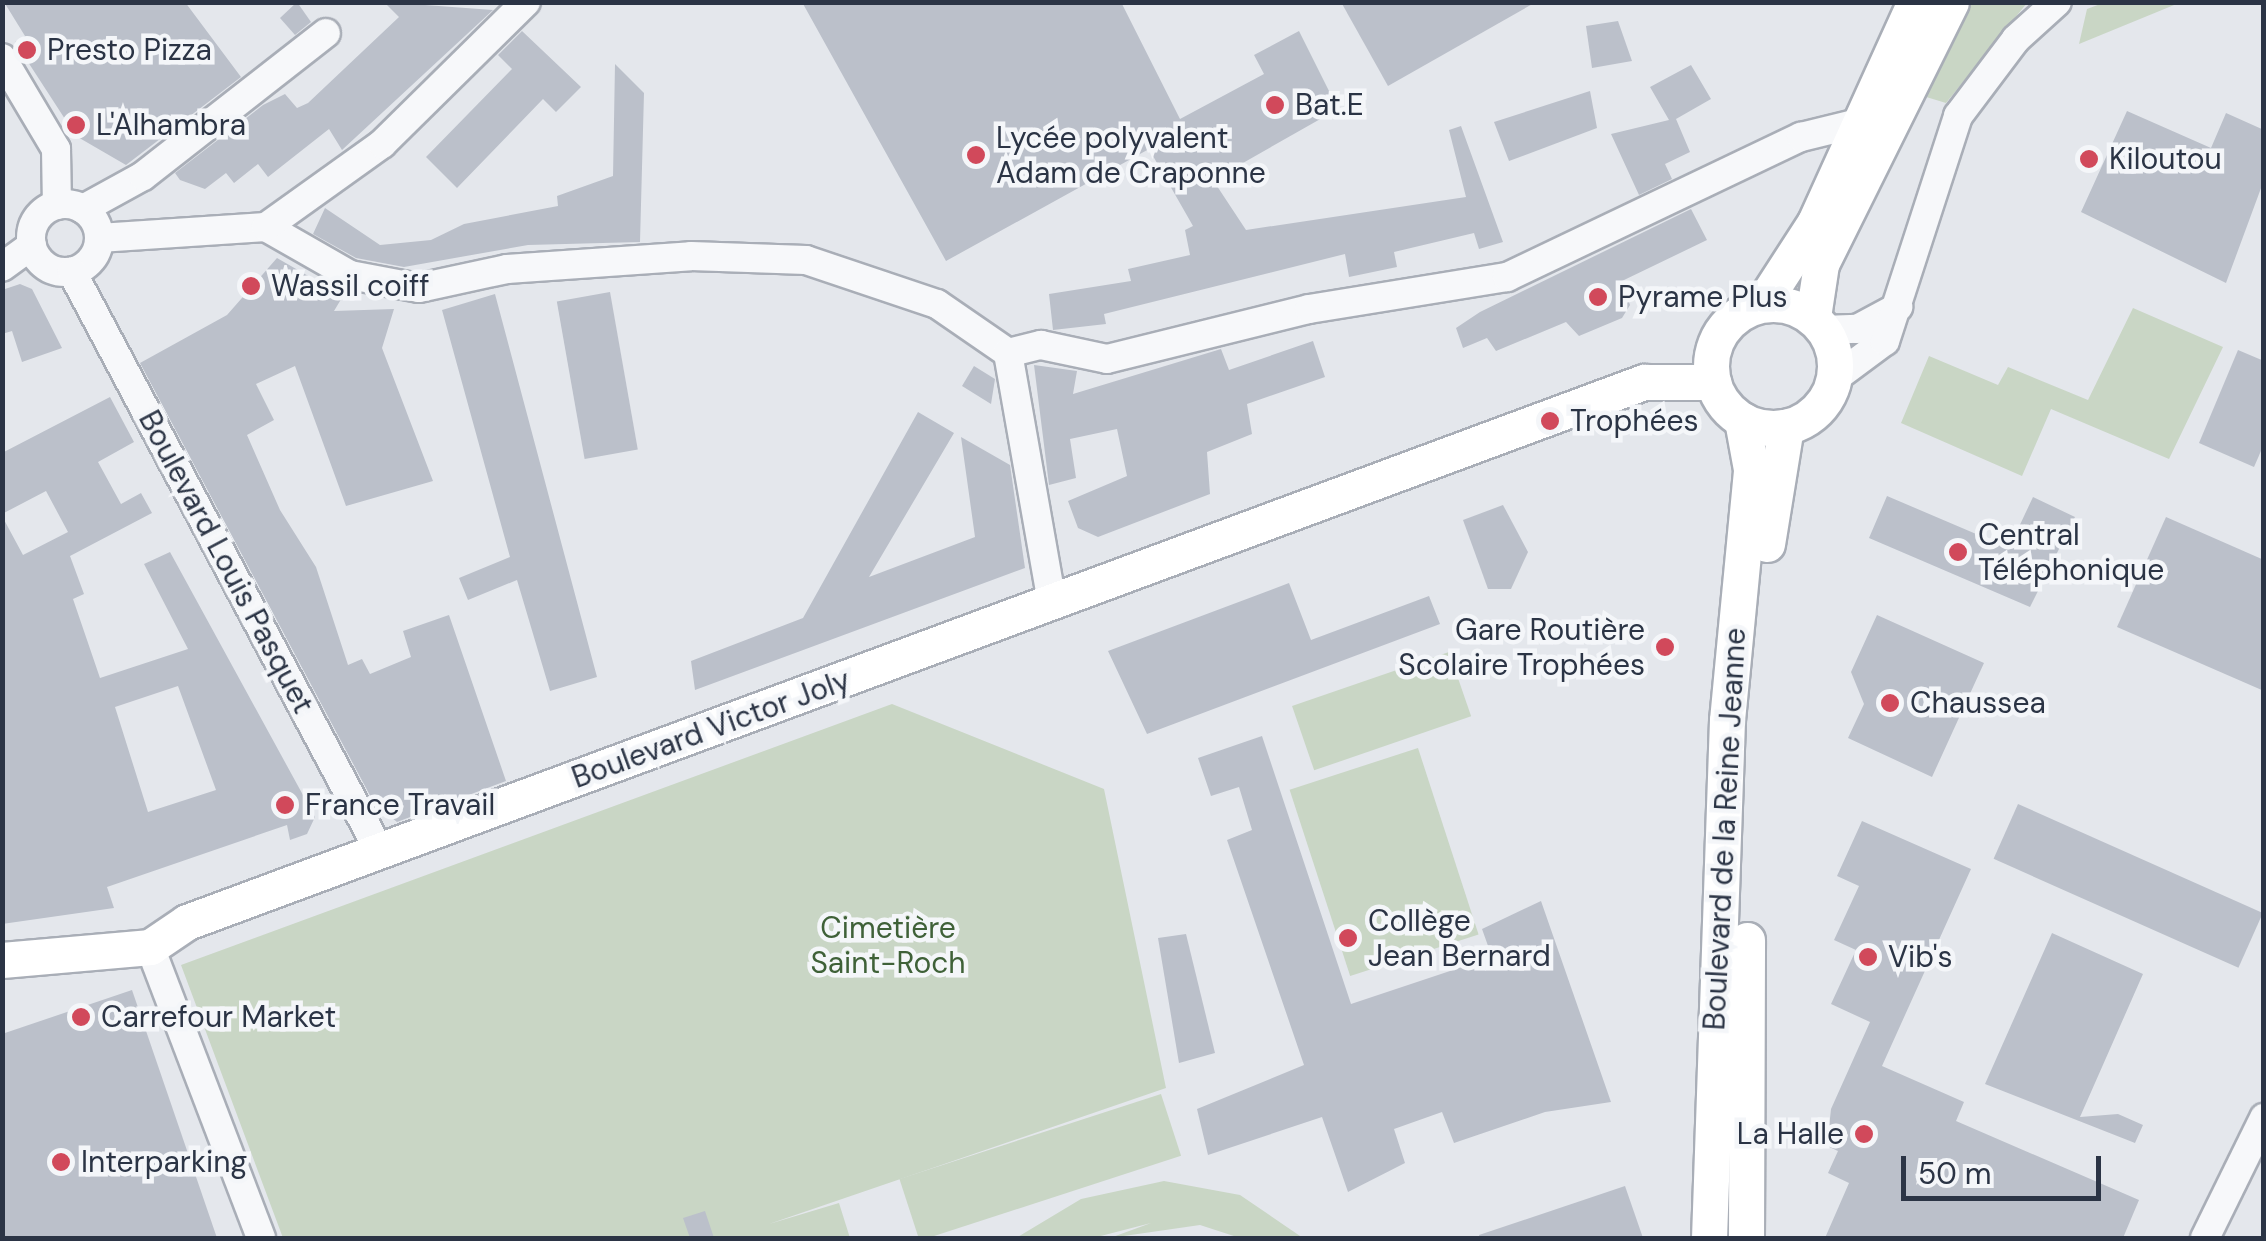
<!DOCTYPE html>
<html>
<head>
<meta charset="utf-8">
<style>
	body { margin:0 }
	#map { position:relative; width:2266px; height:1241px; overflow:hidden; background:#e4e7ec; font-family:"DM Sans",sans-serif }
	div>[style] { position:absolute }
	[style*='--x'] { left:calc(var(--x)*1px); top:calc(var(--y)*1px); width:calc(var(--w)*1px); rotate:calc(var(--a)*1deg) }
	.green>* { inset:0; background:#c9d6c5; transform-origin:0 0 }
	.building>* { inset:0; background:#bbc0ca; transform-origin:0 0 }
	.roads { filter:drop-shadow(2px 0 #a9aeb7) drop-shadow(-2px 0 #a9aeb7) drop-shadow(0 2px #a9aeb7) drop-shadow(0 -2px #a9aeb7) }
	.minor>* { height:28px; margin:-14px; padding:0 14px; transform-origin:14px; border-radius:14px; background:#f7f8fa }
	.minor>.ring { margin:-14px; padding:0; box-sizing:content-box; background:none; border:28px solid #f7f8fa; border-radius:50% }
	.major>* { height:35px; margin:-17.5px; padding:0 17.5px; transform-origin:17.5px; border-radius:17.5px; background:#fff }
	.major>.ring { margin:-17.5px; padding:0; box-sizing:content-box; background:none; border:35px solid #fff; border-radius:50% }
	.dots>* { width:28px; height:28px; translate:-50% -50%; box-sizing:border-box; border:5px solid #f4f6f9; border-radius:50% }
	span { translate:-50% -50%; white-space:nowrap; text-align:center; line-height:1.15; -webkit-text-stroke:9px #f4f6f9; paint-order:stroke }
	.poi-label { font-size:30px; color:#2b3445 }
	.left { translate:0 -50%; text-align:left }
	.right { translate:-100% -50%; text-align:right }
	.street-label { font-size:30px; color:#2b3445 }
	.park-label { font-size:30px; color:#3f6138 }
	.frame { position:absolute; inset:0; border:5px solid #2b3445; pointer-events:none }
	.scale { position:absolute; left:1901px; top:1156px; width:200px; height:45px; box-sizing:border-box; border:5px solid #2b3445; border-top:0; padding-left:12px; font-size:30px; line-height:35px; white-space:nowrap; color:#2b3445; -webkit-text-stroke:8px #f4f6f9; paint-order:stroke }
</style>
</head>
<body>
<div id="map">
	<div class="green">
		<i style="clip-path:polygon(1970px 3px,2027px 3px,1946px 103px,1923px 96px)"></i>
		<i style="clip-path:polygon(2103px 3px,2103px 2px,2179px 3px,2079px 44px,2087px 9px)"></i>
		<i style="clip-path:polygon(2133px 308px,2223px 347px,2169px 459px,2051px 409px,2022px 476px,1901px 423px,1929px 356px,1998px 385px,2008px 367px,2088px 400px)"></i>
		<i style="left:1449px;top:652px;width:68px;height:166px;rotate:71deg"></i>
		<i style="clip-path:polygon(892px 704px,1104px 789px,1166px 1088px,769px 1224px,839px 1203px,850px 1238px,283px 1238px,181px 965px)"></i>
		<i style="left:1418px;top:748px;width:196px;height:135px;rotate:72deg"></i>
		<i style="left:1161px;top:1094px;width:65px;height:275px;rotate:72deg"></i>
		<i style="clip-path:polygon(1164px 1181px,1240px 1195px,1303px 1238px,1240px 1238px,1200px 1225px,1110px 1238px,1151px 1223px,1093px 1238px,1016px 1238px,1081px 1199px)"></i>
	</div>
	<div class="building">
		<i style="clip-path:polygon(4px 2px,185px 2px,241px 77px,126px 165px,76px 136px,15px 42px,25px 36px)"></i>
		<i style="clip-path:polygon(297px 2px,311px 22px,295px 35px,280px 18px)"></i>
		<i style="clip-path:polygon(384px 2px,493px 10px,342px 150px,329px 129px,268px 177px,258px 164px,234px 183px,226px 173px,205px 189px,180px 180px,175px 173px,263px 105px,285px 94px,297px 108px,308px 103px,399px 17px)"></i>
		<i style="clip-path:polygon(802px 2px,1121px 2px,1180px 119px,1264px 74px,1254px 55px,1299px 31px,1338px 109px,1213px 180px,1246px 230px,1466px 197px,1449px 130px,1461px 126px,1503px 242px,1479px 249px,1474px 233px,1394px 252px,1397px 267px,1349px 277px,1345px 254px,1104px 314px,1106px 324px,1053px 330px,1049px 294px,1131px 281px,1128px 269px,1190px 255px,1185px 230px,1193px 226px,1149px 149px,946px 261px)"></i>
		<i style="clip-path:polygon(1341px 2px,1536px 2px,1388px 86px)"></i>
		<i style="clip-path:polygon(1618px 21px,1632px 61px,1592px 68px,1586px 26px)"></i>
		<i style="clip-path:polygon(522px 31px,581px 87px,556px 112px,543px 99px,457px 188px,426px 157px,512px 69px,498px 55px)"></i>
		<i style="clip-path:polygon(615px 64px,644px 93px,640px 242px,528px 245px,404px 267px,356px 258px,313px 234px,325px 208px,380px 245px,431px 240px,464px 224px,558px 206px,557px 196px,613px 176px)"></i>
		<i style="clip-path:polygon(1691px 65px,1711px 99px,1676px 119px,1690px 152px,1665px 164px,1672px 179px,1639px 195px,1611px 134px,1669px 120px,1650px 87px)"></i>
		<i style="clip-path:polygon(1590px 91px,1597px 128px,1509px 161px,1494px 122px)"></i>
		<i style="clip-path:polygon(2127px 111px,2211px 148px,2226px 113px,2264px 130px,2264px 180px,2226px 283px,2081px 212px)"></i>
		<i style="clip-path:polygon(1691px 209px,1707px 240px,1622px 281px,1630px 305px,1622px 318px,1579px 336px,1566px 322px,1496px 351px,1487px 338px,1463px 348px,1456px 328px,1480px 312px)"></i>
		<i style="clip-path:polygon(277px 258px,343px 296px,334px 311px,394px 309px,382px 348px,433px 481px,346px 506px,295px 366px,256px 384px,274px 420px,247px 435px,280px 510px,316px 567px,348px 665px,362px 659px,370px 674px,411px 657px,403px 631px,449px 615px,506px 781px,397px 822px,374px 803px,140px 363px,227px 315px)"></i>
		<i style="clip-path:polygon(20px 284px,32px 289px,62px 348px,22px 362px,12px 331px,2px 334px,2px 290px)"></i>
		<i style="left:610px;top:292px;width:160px;height:54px;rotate:80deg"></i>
		<i style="clip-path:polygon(495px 294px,597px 677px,550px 691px,517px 580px,468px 600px,459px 578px,510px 557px,442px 310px)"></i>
		<i style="clip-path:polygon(1313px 341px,1325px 377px,1247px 404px,1252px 434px,1207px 452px,1210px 494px,1098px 537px,1078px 528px,1068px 501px,1127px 476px,1117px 429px,1070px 439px,1076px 478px,1049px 485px,1034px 365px,1077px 371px,1073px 394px,1221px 349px,1229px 370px)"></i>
		<i style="clip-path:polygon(2238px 350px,2264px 361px,2264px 444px,2254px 467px,2199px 443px)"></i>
		<i style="clip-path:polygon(974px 366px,995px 379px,991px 404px,962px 386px)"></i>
		<i style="clip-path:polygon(evenodd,110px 397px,134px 442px,98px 462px,121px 504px,141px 493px,152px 513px,70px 556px,84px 594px,73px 599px,100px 678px,188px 649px,144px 564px,170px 552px,315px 817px,307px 834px,290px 840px,287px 825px,107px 887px,114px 908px,2px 924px,2px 516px,23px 555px,68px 532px,46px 491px,2px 514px,2px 453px,110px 397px,178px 686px,216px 790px,148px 812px,115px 707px,178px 686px)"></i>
		<i style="clip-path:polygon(918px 412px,954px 433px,869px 577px,975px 537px,961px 437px,1010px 465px,1025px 568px,695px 690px,691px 661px,803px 618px)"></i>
		<i style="clip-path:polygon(1887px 496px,2009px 548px,2033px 497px,2075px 517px,2030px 607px,1869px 538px)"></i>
		<i style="clip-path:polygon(1503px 505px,1528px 552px,1511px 589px,1488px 589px,1463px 520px)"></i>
		<i style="clip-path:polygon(2166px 517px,2264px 560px,2264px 691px,2117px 627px)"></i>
		<i style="clip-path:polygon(1289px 583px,1311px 640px,1429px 596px,1440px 624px,1147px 734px,1108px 651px)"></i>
		<i style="clip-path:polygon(1877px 615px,1984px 663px,1932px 777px,1848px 738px,1864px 704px,1851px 672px)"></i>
		<i style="clip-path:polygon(1262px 736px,1351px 1004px,1492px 957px,1482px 929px,1541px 901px,1611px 1102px,1545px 1112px,1454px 1143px,1442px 1112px,1394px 1129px,1405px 1163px,1348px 1192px,1322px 1117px,1208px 1155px,1197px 1109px,1304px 1065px,1227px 840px,1252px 830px,1239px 787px,1211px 796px,1198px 758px)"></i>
		<i style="left:2018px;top:804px;width:268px;height:60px;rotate:24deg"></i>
		<i style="clip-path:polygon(1862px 821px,1971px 869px,1882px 1066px,1964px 1102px,1956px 1121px,2139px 1200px,2123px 1238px,1825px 1238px,1849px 1183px,1828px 1173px,1838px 1151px,1827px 1146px,1831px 1109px,1870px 1022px,1831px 1004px,1856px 950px,1834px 940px,1859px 886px,1837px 876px)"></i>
		<i style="clip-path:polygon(2052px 933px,2143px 974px,2080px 1117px,2118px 1114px,2143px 1125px,2135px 1143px,1985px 1084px)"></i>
		<i style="clip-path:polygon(1186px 934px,1215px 1053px,1179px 1063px,1158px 938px)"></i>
		<i style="clip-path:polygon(132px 990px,217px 1238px,2px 1238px,2px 1034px)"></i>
		<i style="clip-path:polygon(1625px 1186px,1643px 1238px,1480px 1238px,1479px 1235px)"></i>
		<i style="clip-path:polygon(705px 1211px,714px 1238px,690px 1238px,683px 1218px)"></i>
	</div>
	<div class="roads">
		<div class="minor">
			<i style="--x:2;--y:58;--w:106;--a:59.3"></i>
			<i style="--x:56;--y:149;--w:56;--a:89"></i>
			<i class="ring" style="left:31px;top:204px;width:40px;height:40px"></i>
			<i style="--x:83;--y:209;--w:68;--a:-28.8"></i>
			<i style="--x:143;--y:176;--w:232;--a:-38"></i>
			<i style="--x:266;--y:227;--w:97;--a:29.7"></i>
			<i style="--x:350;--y:275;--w:70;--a:10.7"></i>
			<i style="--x:419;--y:288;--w:90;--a:-12.2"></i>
			<i style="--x:507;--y:269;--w:184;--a:-4"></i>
			<i style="--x:691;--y:256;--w:115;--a:2"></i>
			<i style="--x:806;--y:260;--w:138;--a:18.6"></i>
			<i style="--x:937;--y:304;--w:86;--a:34.6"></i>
			<i style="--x:1008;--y:353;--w:253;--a:80"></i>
			<i style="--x:99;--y:238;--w:167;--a:-3.8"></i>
			<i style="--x:266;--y:227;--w:143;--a:-35.6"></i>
			<i style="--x:382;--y:144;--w:202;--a:-44.6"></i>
			<i style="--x:2;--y:267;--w:37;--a:-36"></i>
			<i style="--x:72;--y:272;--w:657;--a:62.03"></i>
			<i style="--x:1824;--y:330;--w:33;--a:-2"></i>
			<i style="--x:1857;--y:329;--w:47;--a:-28.2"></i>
			<i style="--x:1008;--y:353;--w:34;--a:-14"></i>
			<i style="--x:1041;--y:345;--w:67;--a:12"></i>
			<i style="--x:1107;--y:359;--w:208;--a:-13.9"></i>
			<i style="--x:1309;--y:309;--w:201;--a:-9.2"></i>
			<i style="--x:1507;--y:277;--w:326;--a:-25.5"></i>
			<i style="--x:1801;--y:137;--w:59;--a:-13.8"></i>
			<i style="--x:1835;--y:378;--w:62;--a:-36.5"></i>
			<i style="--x:1885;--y:341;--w:237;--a:-72"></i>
			<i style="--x:1958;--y:116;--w:96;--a:-53"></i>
			<i style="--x:2016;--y:39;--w:55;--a:-42.1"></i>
			<i style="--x:150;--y:947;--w:311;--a:69.1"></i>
			<i style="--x:2205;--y:1238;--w:134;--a:-63.8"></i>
		</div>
		<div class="major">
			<i class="ring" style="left:1711px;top:304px;width:89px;height:89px"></i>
			<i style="--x:1762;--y:304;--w:98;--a:-57.1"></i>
			<i style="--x:1815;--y:222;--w:242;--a:-65.6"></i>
			<i style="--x:1813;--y:317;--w:54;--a:-81.4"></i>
			<i style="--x:1821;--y:264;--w:292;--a:-63.6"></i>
			<i style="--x:1767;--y:544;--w:119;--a:-80.8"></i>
			<i style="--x:2;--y:960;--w:149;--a:-5"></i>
			<i style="--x:150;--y:947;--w:45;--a:-34"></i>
			<i style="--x:187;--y:922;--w:1554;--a:-20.34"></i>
			<i style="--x:1644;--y:382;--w:69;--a:0"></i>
			<i style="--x:1709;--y:1238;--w:518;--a:-88.01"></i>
			<i style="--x:1727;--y:720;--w:252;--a:-84.5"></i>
			<i style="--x:1751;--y:469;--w:50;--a:-100.4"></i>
			<i style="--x:1746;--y:1238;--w:298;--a:-89.8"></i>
		</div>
	</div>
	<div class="dots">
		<i style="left:27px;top:50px;background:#d1495b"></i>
		<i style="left:1275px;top:105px;background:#d1495b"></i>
		<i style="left:76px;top:125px;background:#d1495b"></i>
		<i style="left:976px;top:155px;background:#d1495b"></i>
		<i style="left:2089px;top:159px;background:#d1495b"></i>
		<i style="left:251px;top:286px;background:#d1495b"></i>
		<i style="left:1598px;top:297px;background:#d1495b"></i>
		<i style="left:1550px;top:421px;background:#d1495b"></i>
		<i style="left:1958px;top:552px;background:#d1495b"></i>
		<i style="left:1665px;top:647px;background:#d1495b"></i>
		<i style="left:1890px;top:703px;background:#d1495b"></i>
		<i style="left:285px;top:805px;background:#d1495b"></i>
		<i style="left:1348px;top:938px;background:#d1495b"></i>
		<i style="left:1868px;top:957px;background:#d1495b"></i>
		<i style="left:81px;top:1017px;background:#d1495b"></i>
		<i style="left:1864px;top:1134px;background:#d1495b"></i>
		<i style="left:61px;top:1162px;background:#d1495b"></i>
	</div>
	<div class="poi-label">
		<span class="left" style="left:47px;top:50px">Presto Pizza</span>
		<span class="left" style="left:1295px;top:105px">Bat.E</span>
		<span class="left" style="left:96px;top:125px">L'Alhambra</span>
		<span class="left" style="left:996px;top:155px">Lycée polyvalent<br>Adam de Craponne</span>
		<span class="left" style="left:2109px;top:159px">Kiloutou</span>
		<span class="left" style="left:271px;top:286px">Wassil coiff</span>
		<span class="left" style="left:1618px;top:297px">Pyrame Plus</span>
		<span class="left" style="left:1570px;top:421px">Trophées</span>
		<span class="left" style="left:1978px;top:552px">Central<br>Téléphonique</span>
		<span class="right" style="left:1645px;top:647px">Gare Routière<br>Scolaire Trophées</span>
		<span class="left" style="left:1910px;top:703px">Chaussea</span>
		<span class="left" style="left:305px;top:805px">France Travail</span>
		<span class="left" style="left:1368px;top:938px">Collège<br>Jean Bernard</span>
		<span class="left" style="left:1888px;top:957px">Vib's</span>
		<span class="left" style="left:101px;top:1017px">Carrefour Market</span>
		<span class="right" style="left:1844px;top:1134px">La Halle</span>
		<span class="left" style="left:81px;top:1162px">Interparking</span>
	</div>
	<div class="street-label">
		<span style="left:226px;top:562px;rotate:62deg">Boulevard Louis Pasquet</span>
		<span style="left:711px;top:729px;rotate:-20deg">Boulevard Victor Joly</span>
		<span style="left:1725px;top:829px;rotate:-87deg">Boulevard de la Reine Jeanne</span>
	</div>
	<div class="park-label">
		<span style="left:888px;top:945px">Cimetière<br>Saint-Roch</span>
	</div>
	<div class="frame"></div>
	<div class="scale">50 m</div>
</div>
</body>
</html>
